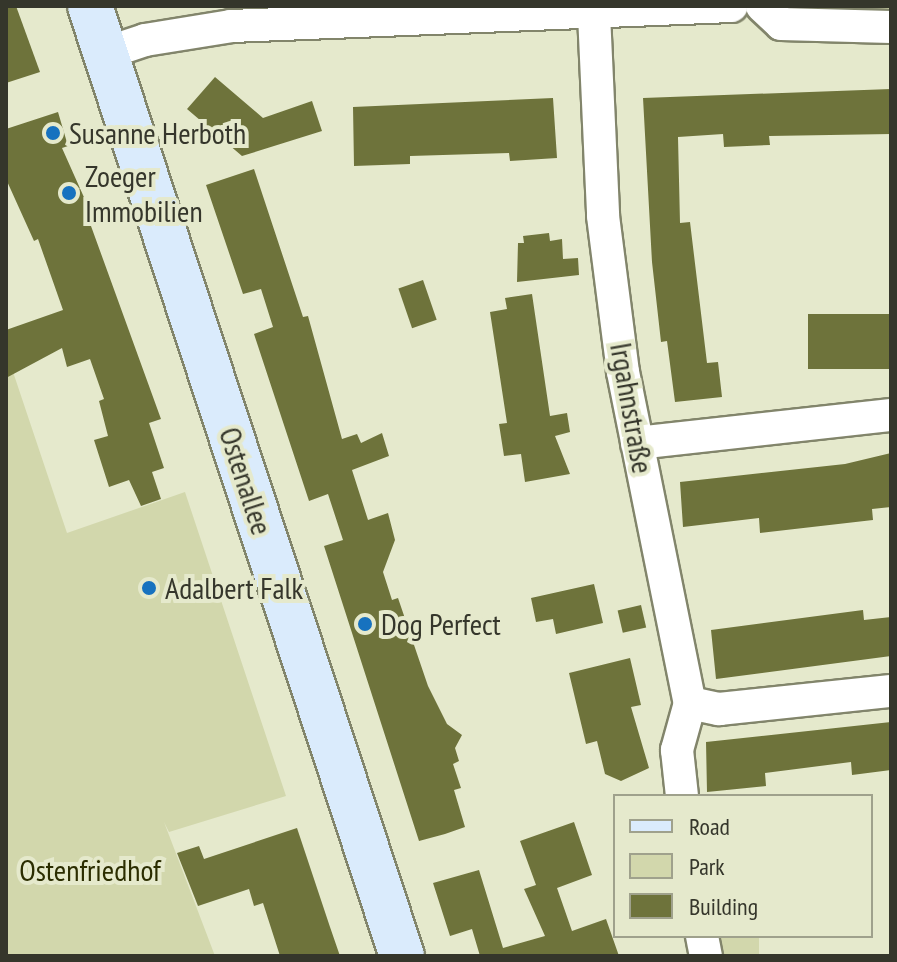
<!DOCTYPE html>
<html>
<head>
<meta charset="utf-8">
<style>
	body { margin:0 }
	#map { position:relative; width:897px; height:962px; overflow:hidden; background:#e5e9cc; font-family:"PT Sans Narrow",sans-serif }
	div>[style] { position:absolute }
	[style*='--x'] { left:calc(var(--x)*1px); top:calc(var(--y)*1px); width:calc(var(--w)*1px); rotate:calc(var(--a)*1deg) }
	.green>* { inset:0; background:#d2d7ac; transform-origin:0 0 }
	.building>* { inset:0; background:#6e733b; transform-origin:0 0 }
	.roads { filter:drop-shadow(2px 0 #82856b) drop-shadow(-2px 0 #82856b) drop-shadow(0 2px #82856b) drop-shadow(0 -2px #82856b) }
	.minor>* { height:32px; margin:-16px; padding:0 16px; transform-origin:16px; border-radius:16px; background:#fff }
	.secondary>* { height:44px; margin:-22px; padding:0 22px; transform-origin:22px; border-radius:22px; background:#daebfc }
	.dots>* { width:22px; height:22px; translate:-50% -50%; box-sizing:border-box; border:4px solid #e5e9cc; border-radius:50% }
	span { translate:-50% -50%; white-space:nowrap; text-align:center; line-height:1.15; -webkit-text-stroke:8px #e5e9cc; paint-order:stroke }
	.poi-label { font-size:30px; color:#35362b }
	.left { translate:0 -50%; text-align:left }
	.street-label { font-size:30px; color:#35362b }
	.park-label { font-size:30px; color:#2b2d00 }
	.frame { position:absolute; inset:0; border:8px solid #35362b; pointer-events:none }
	.legend { position:absolute; left:613px; top:794px; width:260px; height:144px; box-sizing:border-box; background:#e5e9cc; border:2px solid #9fa18c; margin:0; padding:10px 14px; list-style:none; font-size:24px; color:#35362b }
	.legend li { display:flex; align-items:center; gap:16px; height:40px }
	.legend b { width:40px; border:2px solid #9fa18c }
</style>
</head>
<body>
<div id="map">
	<div class="green">
		<i style="clip-path:polygon(788px 6px,891px 6px,891px 19px,791px 15px)"></i>
		<i style="clip-path:polygon(6px 351px,67px 533px,185px 492px,286px 796px,169px 832px,164px 822px,215px 956px,6px 956px)"></i>
		<i style="left:710px;top:936px;width:49px;height:20px"></i>
	</div>
	<div class="building">
		<i style="clip-path:polygon(6px 6px,16px 6px,40px 72px,6px 83px)"></i>
		<i style="clip-path:polygon(215px 77px,263px 118px,312px 101px,322px 131px,242px 156px,187px 109px)"></i>
		<i style="clip-path:polygon(891px 89px,891px 134px,769px 136px,770px 145px,724px 147px,723px 134px,678px 137px,680px 223px,690px 222px,707px 363px,718px 362px,722px 397px,675px 402px,667px 341px,661px 342px,652px 262px,643px 98px)"></i>
		<i style="clip-path:polygon(553px 98px,557px 158px,510px 161px,509px 153px,410px 156px,410px 164px,354px 166px,353px 107px)"></i>
		<i style="clip-path:polygon(58px 112px,68px 146px,62px 148px,91px 213px,87px 215px,161px 419px,149px 423px,164px 468px,152px 472px,161px 499px,141px 506px,129px 480px,109px 487px,94px 440px,108px 436px,99px 401px,104px 399px,90px 359px,67px 367px,62px 348px,6px 378px,6px 330px,63px 310px,38px 239px,34px 241px,6px 179px,6px 129px)"></i>
		<i style="clip-path:polygon(254px 169px,303px 317px,308px 316px,342px 439px,357px 434px,361px 443px,382px 433px,389px 456px,352px 470px,368px 520px,388px 513px,395px 540px,383px 572px,392px 600px,398px 598px,428px 686px,447px 724px,462px 735px,455px 748px,459px 761px,453px 764px,461px 788px,454px 790px,465px 827px,445px 834px,419px 841px,324px 546px,343px 540px,328px 494px,309px 501px,254px 334px,273px 327px,261px 289px,243px 294px,206px 185px)"></i>
		<i style="clip-path:polygon(549px 233px,550px 241px,562px 239px,563px 259px,578px 258px,579px 275px,517px 282px,518px 243px,524px 243px,523px 236px)"></i>
		<i style="left:423px;top:280px;width:42px;height:26px;rotate:71deg"></i>
		<i style="clip-path:polygon(532px 294px,550px 416px,567px 413px,570px 432px,555px 436px,570px 474px,525px 482px,521px 454px,504px 456px,499px 424px,507px 423px,490px 312px,507px 309px,505px 298px)"></i>
		<i style="left:891px;top:314px;width:55px;height:83px;rotate:90deg"></i>
		<i style="clip-path:polygon(891px 453px,891px 507px,872px 509px,873px 520px,760px 533px,759px 518px,683px 527px,680px 482px,845px 464px)"></i>
		<i style="clip-path:polygon(594px 584px,603px 623px,556px 634px,553px 619px,536px 622px,531px 598px)"></i>
		<i style="left:641px;top:605px;width:23px;height:24px;rotate:77deg"></i>
		<i style="clip-path:polygon(863px 610px,864px 620px,891px 617px,891px 656px,716px 679px,711px 630px)"></i>
		<i style="clip-path:polygon(630px 658px,641px 705px,631px 707px,649px 768px,621px 781px,605px 774px,597px 741px,586px 744px,569px 673px)"></i>
		<i style="clip-path:polygon(891px 722px,891px 770px,852px 775px,851px 762px,765px 773px,766px 786px,707px 792px,706px 742px)"></i>
		<i style="clip-path:polygon(574px 822px,592px 875px,557px 888px,572px 931px,606px 919px,619px 956px,480px 956px,472px 929px,450px 936px,433px 883px,479px 870px,503px 948px,545px 936px,524px 889px,536px 885px,520px 841px)"></i>
		<i style="clip-path:polygon(297px 828px,330px 927px,340px 956px,280px 956px,263px 903px,254px 906px,249px 889px,198px 906px,177px 853px,199px 846px,204px 859px)"></i>
	</div>
	<div class="roads">
		<div class="minor">
			<i style="--x:762;--y:6;--w:26;--a:43"></i>
			<i style="--x:781;--y:24;--w:110;--a:1.6"></i>
			<i style="--x:594;--y:14;--w:202;--a:87.4"></i>
			<i style="--x:603;--y:216;--w:157;--a:82.7"></i>
			<i style="--x:623;--y:372;--w:338;--a:78.6"></i>
			<i style="--x:690;--y:703;--w:49;--a:105.5"></i>
			<i style="--x:677;--y:750;--w:46;--a:83.8"></i>
			<i style="--x:106;--y:53;--w:41;--a:-18.4"></i>
			<i style="--x:145;--y:40;--w:87;--a:-9.2"></i>
			<i style="--x:231;--y:26;--w:501;--a:-2.29"></i>
			<i style="--x:637;--y:443;--w:256;--a:-6.3"></i>
			<i style="--x:690;--y:703;--w:30;--a:12"></i>
			<i style="--x:719;--y:709;--w:173;--a:-6"></i>
			<i style="--x:702;--y:936;--w:20;--a:79"></i>
		</div>
		<div class="secondary">
			<i style="--x:90;--y:6;--w:1000;--a:71.82"></i>
		</div>
	</div>
	<div class="dots">
		<i style="left:53px;top:133px;background:#1772bf"></i>
		<i style="left:69px;top:193px;background:#1772bf"></i>
		<i style="left:149px;top:588px;background:#1772bf"></i>
		<i style="left:365px;top:624px;background:#1772bf"></i>
	</div>
	<div class="poi-label">
		<span class="left" style="left:69px;top:133px">Susanne Herboth</span>
		<span class="left" style="left:85px;top:193px">Zoeger<br>Immobilien</span>
		<span class="left" style="left:165px;top:588px">Adalbert Falk</span>
		<span class="left" style="left:381px;top:624px">Dog Perfect</span>
	</div>
	<div class="street-label">
		<span style="left:632px;top:408px;rotate:80deg">Irgahnstraße</span>
		<span style="left:246px;top:481px;rotate:72deg">Ostenallee</span>
	</div>
	<div class="park-label">
		<span style="left:90px;top:870px">Ostenfriedhof</span>
	</div>
	<div class="frame"></div>
	<ul class="legend">
	<li><b style="height:10px;background:#daebfc"></b>Road</li>
	<li><b style="height:22px;background:#d2d7ac"></b>Park</li>
	<li><b style="height:22px;background:#6e733b"></b>Building</li>
	</ul>
</div>
</body>
</html>
